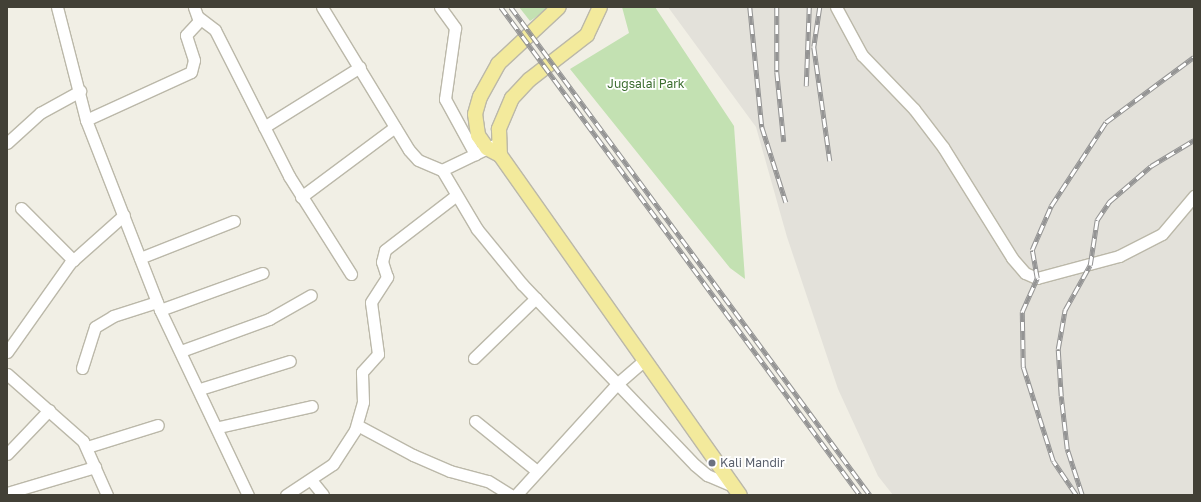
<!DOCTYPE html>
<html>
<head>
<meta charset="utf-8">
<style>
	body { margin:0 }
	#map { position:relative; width:1201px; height:502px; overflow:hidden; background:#f1efe5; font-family:"Golos Text",sans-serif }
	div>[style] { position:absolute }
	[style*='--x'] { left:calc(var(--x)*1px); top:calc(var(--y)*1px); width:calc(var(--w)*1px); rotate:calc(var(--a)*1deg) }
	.industrial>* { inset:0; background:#e3e1da }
	.green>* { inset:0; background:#c3e1b2 }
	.roads { filter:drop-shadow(1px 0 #bbb8a9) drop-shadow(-1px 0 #bbb8a9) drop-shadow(0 1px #bbb8a9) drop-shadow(0 -1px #bbb8a9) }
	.minor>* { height:11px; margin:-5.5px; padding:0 5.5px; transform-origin:5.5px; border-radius:5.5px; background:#fff }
	.major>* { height:14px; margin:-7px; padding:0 7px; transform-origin:7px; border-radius:7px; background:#f3ea9c }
	.rail>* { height:4.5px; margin-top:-2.25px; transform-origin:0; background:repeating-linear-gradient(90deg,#fff 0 9px,#949494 0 18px); box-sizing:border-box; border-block:1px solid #949494 }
	.dots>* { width:11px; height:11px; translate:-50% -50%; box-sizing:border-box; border:2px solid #fff; border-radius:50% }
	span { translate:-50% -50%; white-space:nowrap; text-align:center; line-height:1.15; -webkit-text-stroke:3.5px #fff; paint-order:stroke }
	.park-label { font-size:12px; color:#3c6d30 }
	.worship-label { font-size:12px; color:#5b616d }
	.left { translate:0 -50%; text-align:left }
	.frame { position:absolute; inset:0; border:8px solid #424036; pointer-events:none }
</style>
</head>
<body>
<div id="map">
	<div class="industrial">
		<i style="clip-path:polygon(668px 7px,1194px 7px,1194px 495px,893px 495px,878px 476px,838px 389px,787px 237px,756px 127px)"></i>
	</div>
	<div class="green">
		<i style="clip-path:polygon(519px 7px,550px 7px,550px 8px,530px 21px)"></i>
		<i style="clip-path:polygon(622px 7px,655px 7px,734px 126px,745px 279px,730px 268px,570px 69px,629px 33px)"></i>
	</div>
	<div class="roads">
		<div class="minor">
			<i style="--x:57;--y:7;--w:117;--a:75.6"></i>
			<i style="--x:86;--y:120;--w:204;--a:68.7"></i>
			<i style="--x:160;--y:310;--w:205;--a:64.6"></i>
			<i style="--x:322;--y:7;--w:167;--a:58.7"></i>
			<i style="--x:409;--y:150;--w:13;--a:48"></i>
			<i style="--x:418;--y:160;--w:26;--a:23"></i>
			<i style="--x:442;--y:170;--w:58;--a:-25.7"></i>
			<i style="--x:440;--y:7;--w:26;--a:54"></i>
			<i style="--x:455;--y:28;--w:72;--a:98"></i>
			<i style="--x:445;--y:99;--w:63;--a:61.4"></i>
			<i style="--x:836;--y:7;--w:55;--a:61.6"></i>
			<i style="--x:862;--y:55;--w:75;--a:46.1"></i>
			<i style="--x:914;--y:109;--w:48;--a:52.7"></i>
			<i style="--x:943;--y:147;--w:131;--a:58.1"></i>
			<i style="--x:1012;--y:258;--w:20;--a:49"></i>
			<i style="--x:1025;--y:273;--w:13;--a:23"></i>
			<i style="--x:1037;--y:278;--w:85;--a:-15"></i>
			<i style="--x:1119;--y:256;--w:48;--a:-27.1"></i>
			<i style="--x:1162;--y:234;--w:50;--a:-49.9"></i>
			<i style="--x:198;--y:17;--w:21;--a:37"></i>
			<i style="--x:215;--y:30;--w:164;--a:63.1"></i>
			<i style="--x:289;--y:176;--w:116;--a:57.7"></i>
			<i style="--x:86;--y:120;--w:115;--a:-24.6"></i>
			<i style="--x:191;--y:72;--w:12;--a:-76"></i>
			<i style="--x:194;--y:60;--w:26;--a:-108"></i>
			<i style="--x:186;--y:35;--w:19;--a:-47"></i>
			<i style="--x:199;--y:21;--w:15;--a:-110"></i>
			<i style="--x:264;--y:127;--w:113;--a:-32"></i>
			<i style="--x:7;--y:143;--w:45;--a:-42.3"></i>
			<i style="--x:40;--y:113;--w:46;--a:-28.8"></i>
			<i style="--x:442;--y:170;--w:69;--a:59.3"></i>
			<i style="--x:477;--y:229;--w:71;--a:50.7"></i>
			<i style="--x:522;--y:284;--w:250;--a:46.3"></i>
			<i style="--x:695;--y:465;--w:16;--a:40"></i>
			<i style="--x:707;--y:475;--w:30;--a:23"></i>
			<i style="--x:301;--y:197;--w:117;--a:-36.7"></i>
			<i style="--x:21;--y:208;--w:74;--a:45"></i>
			<i style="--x:140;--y:258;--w:101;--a:-21.5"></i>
			<i style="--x:160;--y:310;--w:109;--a:-19.9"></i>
			<i style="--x:181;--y:351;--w:94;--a:-20"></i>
			<i style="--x:269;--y:319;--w:48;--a:-29.7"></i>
			<i style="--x:7;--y:352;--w:109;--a:-54.7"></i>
			<i style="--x:70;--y:263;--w:72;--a:-41.6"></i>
			<i style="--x:474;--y:358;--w:86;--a:-44.1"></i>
			<i style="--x:82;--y:368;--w:43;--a:-72.4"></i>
			<i style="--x:95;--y:327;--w:21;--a:-31"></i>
			<i style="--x:113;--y:316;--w:46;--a:-17.7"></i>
			<i style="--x:7;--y:374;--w:101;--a:41.4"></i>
			<i style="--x:83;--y:441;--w:59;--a:66"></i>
			<i style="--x:200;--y:389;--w:94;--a:-17.3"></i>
			<i style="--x:475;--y:421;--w:80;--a:38.9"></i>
			<i style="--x:357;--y:425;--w:64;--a:28.2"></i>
			<i style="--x:413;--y:455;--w:40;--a:23.4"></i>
			<i style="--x:450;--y:471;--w:39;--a:15"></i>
			<i style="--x:488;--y:481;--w:26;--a:32"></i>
			<i style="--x:219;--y:427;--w:95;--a:-12.7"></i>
			<i style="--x:87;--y:447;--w:74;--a:-17.2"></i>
			<i style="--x:7;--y:454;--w:61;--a:-46.3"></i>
			<i style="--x:311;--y:480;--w:19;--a:51"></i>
			<i style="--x:7;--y:493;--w:92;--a:-16.5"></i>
			<i style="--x:286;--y:495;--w:56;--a:-33.4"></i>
			<i style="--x:333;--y:464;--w:40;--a:-57.1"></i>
			<i style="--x:355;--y:430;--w:29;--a:-74"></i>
			<i style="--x:363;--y:402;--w:30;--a:-92"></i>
			<i style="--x:362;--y:372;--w:24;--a:-48"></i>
			<i style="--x:378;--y:354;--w:52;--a:-97.7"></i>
			<i style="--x:371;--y:302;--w:30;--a:-57"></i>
			<i style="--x:387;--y:277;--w:16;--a:-108"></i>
			<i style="--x:382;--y:262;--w:12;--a:-76"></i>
			<i style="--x:385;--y:250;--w:88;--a:-37.6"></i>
			<i style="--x:516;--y:495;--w:151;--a:-47.7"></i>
			<i style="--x:618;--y:383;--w:35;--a:-41"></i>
		</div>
		<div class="major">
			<i style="--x:600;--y:7;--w:31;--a:115"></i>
			<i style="--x:587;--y:35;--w:73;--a:142.2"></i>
			<i style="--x:529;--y:80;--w:25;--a:133"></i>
			<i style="--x:512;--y:98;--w:34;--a:113"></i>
			<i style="--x:499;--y:129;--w:26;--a:88"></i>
			<i style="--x:500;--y:155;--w:416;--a:54.8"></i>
			<i style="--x:500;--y:155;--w:15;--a:-152"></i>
			<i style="--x:487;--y:148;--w:16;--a:-125"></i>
			<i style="--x:478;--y:135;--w:21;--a:-98"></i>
			<i style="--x:475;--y:114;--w:18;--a:-74"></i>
			<i style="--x:480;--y:97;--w:38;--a:-61"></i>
			<i style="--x:498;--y:64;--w:83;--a:-43.1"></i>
		</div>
	</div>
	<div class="rail">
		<i style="--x:501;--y:7;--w:606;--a:53.66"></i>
		<i style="--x:511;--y:7;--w:606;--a:53.66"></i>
		<i style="--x:750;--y:7;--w:121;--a:84.3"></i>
		<i style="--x:762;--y:127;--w:79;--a:72.3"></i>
		<i style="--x:777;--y:7;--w:65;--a:90"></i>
		<i style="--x:777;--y:72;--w:70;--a:84.3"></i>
		<i style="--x:820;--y:7;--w:40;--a:98.5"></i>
		<i style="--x:814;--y:47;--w:115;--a:82"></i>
		<i style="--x:806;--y:86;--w:79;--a:-87.8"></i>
		<i style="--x:1076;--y:495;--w:41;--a:-124.1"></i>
		<i style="--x:1053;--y:461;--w:99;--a:-107.7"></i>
		<i style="--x:1023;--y:367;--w:55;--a:-91"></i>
		<i style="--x:1022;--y:312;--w:37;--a:-66"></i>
		<i style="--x:1037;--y:278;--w:28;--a:-100"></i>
		<i style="--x:1032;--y:250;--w:48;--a:-66.6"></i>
		<i style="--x:1051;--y:206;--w:100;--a:-56.8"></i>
		<i style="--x:1106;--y:122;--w:109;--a:-36.5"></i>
		<i style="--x:1082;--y:495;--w:48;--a:-108.1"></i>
		<i style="--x:1067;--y:449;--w:53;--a:-96.5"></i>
		<i style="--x:1061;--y:396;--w:47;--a:-93.7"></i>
		<i style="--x:1058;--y:349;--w:40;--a:-80"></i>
		<i style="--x:1065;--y:310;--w:51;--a:-60.9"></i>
		<i style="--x:1090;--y:265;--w:46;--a:-81.2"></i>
		<i style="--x:1097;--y:220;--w:22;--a:-56"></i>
		<i style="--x:1109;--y:202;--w:55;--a:-40.6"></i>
		<i style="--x:1151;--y:166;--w:50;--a:-31.2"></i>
	</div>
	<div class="dots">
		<i style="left:712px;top:463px;background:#6b7280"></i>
	</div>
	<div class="park-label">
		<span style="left:646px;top:84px">Jugsalai Park</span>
	</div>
	<div class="worship-label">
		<span class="left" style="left:720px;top:463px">Kali Mandir</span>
	</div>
	<div class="frame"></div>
</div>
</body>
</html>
